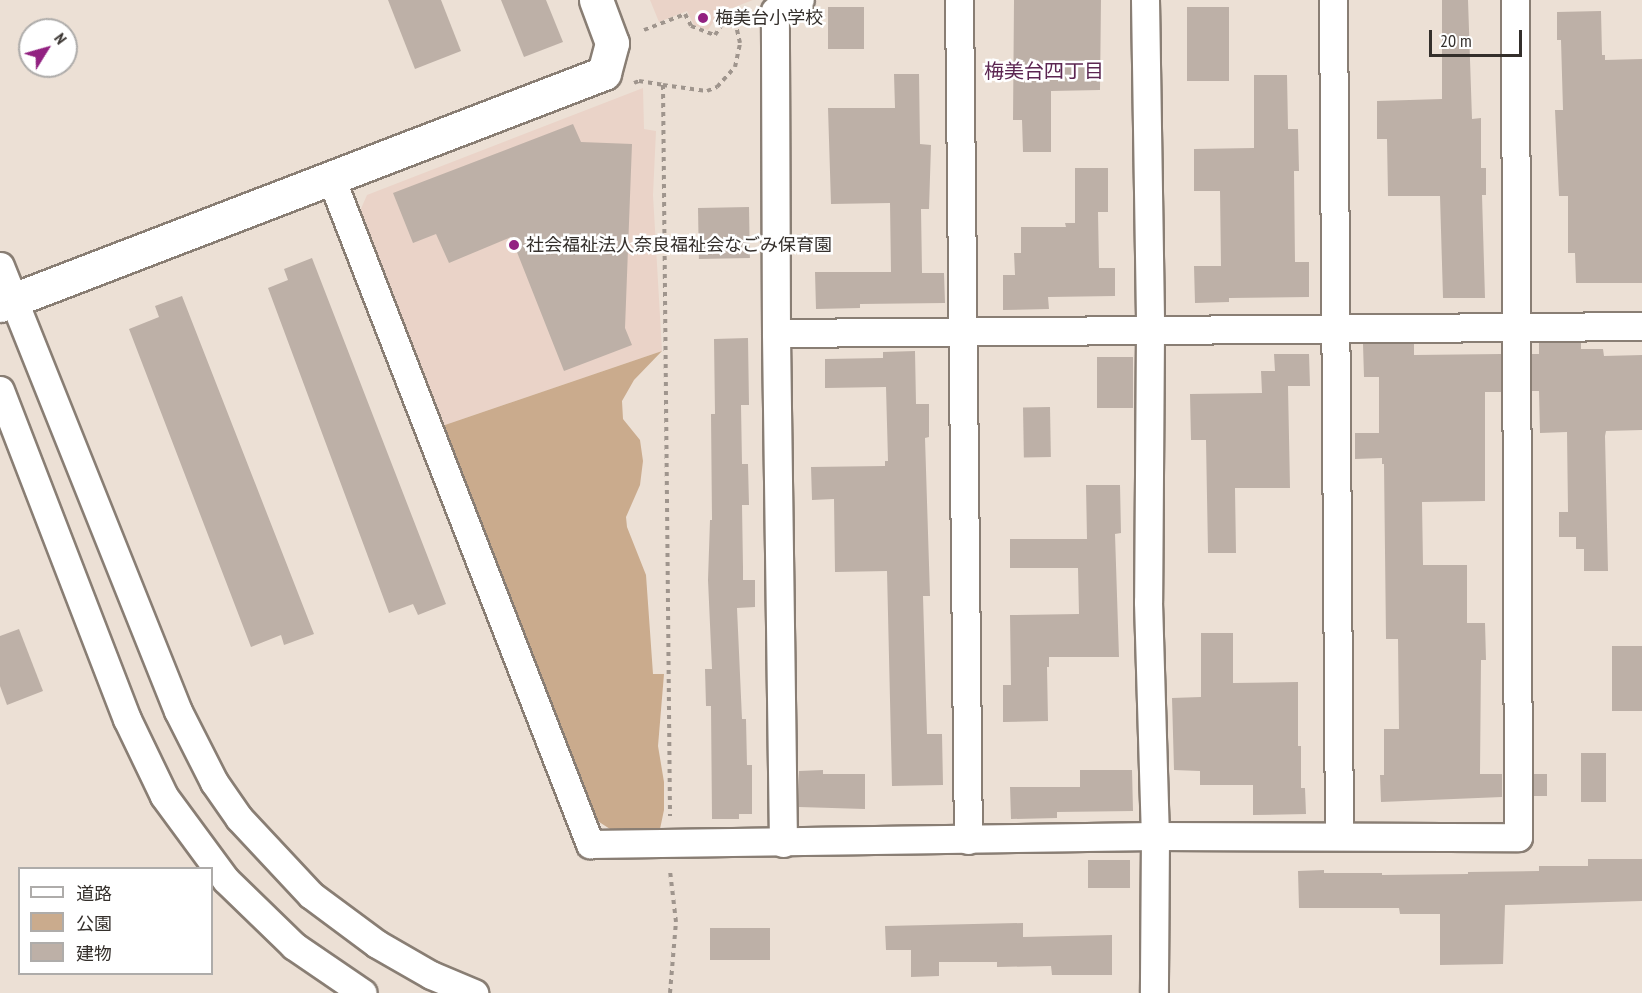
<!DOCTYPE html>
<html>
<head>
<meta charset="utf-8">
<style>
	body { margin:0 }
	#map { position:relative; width:1642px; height:993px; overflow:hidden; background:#ece0d5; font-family:"PT Sans Narrow","Noto Sans JP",sans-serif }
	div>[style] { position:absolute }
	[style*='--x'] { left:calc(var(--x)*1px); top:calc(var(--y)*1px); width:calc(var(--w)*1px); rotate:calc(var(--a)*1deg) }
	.education>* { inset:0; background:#ead3c8 }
	.green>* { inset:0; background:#caab8d }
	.building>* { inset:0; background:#bdb0a7; transform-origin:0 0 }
	.path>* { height:4px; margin-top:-2px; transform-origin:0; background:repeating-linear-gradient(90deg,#9f958d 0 4.5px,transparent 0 9px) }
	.roads { filter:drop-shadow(2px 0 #897e74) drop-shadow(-2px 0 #897e74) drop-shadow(0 2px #897e74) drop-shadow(0 -2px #897e74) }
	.street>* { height:27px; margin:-13.5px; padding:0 13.5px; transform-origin:13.5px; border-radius:13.5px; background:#fff }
	.secondary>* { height:33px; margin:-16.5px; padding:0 16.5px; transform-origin:16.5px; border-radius:16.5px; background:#fff }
	.dots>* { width:16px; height:16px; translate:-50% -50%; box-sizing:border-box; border:3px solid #fff; border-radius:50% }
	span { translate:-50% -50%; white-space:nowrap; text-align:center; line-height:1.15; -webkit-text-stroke:5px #fff; paint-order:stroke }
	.poi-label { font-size:18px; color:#342f2b }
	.left { translate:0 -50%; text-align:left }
	.neighbourhood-label { font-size:20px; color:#5c2652 }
	.legend { position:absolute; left:18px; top:867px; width:195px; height:108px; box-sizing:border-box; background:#fff; border:2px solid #aeacaa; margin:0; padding:8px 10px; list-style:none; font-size:18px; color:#342f2b }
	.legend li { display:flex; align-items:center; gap:12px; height:30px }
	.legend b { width:30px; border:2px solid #aeacaa }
	.north { position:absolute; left:18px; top:18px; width:60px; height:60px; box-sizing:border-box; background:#fff; border:2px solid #aeacaa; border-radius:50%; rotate:53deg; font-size:16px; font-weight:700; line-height:24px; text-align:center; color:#342f2b }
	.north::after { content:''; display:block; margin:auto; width:21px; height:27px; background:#922181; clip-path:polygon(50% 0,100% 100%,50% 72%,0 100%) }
	.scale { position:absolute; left:1429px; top:30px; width:93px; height:27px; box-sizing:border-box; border:3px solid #342f2b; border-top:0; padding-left:8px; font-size:18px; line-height:21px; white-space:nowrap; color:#342f2b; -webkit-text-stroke:4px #fff; paint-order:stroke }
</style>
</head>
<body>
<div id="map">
	<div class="education">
		<i style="clip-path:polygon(650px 0,753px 0,719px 13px,708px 30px,694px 25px,687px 11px,659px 22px)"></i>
		<i style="clip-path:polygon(643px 88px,644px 129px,656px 131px,653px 195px,662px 351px,442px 426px,360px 211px,367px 195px)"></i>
	</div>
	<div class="green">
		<i style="clip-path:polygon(662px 351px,634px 380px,622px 401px,623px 419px,640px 440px,643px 461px,640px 485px,626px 517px,627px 527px,646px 575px,653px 674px,664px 674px,658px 746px,664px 782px,664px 810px,660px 829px,610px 829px,593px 818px,442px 426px)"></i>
	</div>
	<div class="building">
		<i style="clip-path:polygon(388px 0,441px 0,461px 51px,415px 69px)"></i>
		<i style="clip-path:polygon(501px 0,546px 0,563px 42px,524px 57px)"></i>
		<i style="clip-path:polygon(1014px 0,1101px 0,1100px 90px,1051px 91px,1051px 152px,1023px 152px,1022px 120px,1013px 120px)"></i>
		<i style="clip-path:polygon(1442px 0,1468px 0,1472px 119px,1481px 118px,1481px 168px,1486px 168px,1486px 195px,1482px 195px,1485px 298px,1443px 298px,1440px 196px,1388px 196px,1387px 139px,1377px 139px,1377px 101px,1442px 99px)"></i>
		<i style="left:828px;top:7px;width:36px;height:42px"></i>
		<i style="left:1187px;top:7px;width:42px;height:74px"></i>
		<i style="clip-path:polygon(1601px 11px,1602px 55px,1605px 55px,1605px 60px,1642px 59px,1642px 283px,1576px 283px,1575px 253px,1568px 253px,1568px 196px,1559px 196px,1555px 110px,1563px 110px,1561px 40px,1557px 40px,1557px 12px)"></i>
		<i style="clip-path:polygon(894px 74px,919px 74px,920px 144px,931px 145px,929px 209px,921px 209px,922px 273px,944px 273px,945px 303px,860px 304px,860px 308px,816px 309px,815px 272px,891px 272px,890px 203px,831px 204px,828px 108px,895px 108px)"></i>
		<i style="clip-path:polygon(1254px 75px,1287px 75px,1288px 129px,1298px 129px,1299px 171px,1294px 171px,1295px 262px,1309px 262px,1309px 297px,1229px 298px,1229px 302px,1195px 303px,1194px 266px,1221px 266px,1220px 191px,1194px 191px,1194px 149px,1254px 148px)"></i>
		<i style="clip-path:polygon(573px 124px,581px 142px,632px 144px,625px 328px,632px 345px,564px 371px,511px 237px,449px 263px,436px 234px,413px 243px,393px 193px)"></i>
		<i style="clip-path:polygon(1075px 168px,1108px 168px,1108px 212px,1098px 212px,1099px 268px,1115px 268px,1115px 296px,1048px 297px,1049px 309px,1003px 310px,1003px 275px,1015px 275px,1014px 253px,1021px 253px,1021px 227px,1066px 227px,1065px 223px,1075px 223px)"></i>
		<i style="left:749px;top:207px;width:51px;height:51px;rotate:89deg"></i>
		<i style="clip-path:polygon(312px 258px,446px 604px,418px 615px,413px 604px,389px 613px,268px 288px,288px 280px,284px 269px)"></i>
		<i style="clip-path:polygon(182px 296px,314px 634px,284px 645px,281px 635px,251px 647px,129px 329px,159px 317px,155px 306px)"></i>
		<i style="clip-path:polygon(748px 338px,749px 405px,741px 405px,742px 464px,748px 464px,749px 505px,742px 505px,743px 568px,743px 580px,755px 580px,755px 607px,737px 608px,742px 719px,746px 719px,747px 765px,752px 765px,752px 814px,739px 814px,739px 819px,712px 819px,711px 706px,706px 706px,705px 669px,712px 669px,708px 580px,710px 520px,712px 520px,711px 414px,715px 414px,714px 339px)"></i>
		<i style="clip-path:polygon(1581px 342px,1581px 349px,1603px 349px,1604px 356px,1642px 355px,1642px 430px,1606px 431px,1605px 436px,1608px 571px,1584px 571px,1584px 549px,1576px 549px,1576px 537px,1559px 537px,1559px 512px,1568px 512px,1567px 432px,1540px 433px,1539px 391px,1532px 391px,1532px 354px,1539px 354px,1539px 343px)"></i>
		<i style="clip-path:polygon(1363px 344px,1414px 344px,1414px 355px,1501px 354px,1501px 392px,1485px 392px,1485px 501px,1422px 502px,1423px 565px,1467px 565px,1467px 623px,1485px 623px,1486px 660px,1481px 660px,1480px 774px,1502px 774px,1502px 797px,1381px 802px,1380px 775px,1384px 775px,1384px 729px,1399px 729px,1398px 639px,1386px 639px,1384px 464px,1382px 464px,1382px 458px,1355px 459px,1355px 433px,1379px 433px,1379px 377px,1364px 377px)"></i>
		<i style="clip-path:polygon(915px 351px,916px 404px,929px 404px,929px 437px,925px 438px,930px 596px,923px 596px,927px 734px,942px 734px,943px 785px,892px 786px,887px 571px,835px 572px,834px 499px,812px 500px,811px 467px,885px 466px,885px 461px,888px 461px,886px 387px,825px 388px,825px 359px,883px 358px,883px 352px)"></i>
		<i style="clip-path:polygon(1274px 354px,1309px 354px,1310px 386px,1288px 386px,1290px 488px,1235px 488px,1236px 553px,1208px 553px,1206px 440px,1191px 440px,1190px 394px,1262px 393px,1261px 371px,1275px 371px)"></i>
		<i style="left:1097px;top:357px;width:36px;height:51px"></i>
		<i style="left:1050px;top:407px;width:50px;height:27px;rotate:89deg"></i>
		<i style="clip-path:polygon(1086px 485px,1120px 485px,1121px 533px,1115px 534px,1119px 657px,1049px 657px,1049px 667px,1047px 667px,1048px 721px,1003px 722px,1003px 685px,1011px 685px,1010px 615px,1079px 614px,1078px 568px,1010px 568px,1010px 539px,1087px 539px)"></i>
		<i style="clip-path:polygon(19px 629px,43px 691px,7px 705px,0 686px,0 636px)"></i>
		<i style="clip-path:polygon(1201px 633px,1233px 633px,1233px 683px,1298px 682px,1298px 746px,1301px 746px,1301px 788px,1305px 788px,1306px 814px,1253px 815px,1253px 785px,1200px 785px,1200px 771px,1174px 770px,1172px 698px,1201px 697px)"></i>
		<i style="left:1612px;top:646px;width:30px;height:65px"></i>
		<i style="left:1581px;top:753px;width:25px;height:49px"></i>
		<i style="clip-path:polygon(823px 770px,823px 774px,865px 774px,865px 809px,799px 807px,799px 771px)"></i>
		<i style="clip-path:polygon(1080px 770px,1132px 770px,1133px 811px,1057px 812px,1057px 818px,1011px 819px,1010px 787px,1080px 787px)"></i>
		<i style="left:1534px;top:774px;width:13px;height:22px"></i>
		<i style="clip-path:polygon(1588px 859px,1642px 859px,1642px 901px,1505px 905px,1503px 964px,1440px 965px,1440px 914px,1400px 914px,1399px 908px,1299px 908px,1298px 871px,1324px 870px,1324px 873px,1382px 873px,1382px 875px,1468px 874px,1468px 872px,1539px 871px,1539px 866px,1588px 866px)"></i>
		<i style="left:1130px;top:860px;width:28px;height:42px;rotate:90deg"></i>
		<i style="clip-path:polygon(1023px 923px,1023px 937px,1112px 935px,1112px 975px,1052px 975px,1051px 966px,997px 967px,997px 962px,939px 962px,939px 976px,911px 977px,911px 950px,886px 950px,885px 926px)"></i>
		<i style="left:710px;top:928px;width:60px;height:32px"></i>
	</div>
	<div class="path">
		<i style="--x:644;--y:30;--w:44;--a:-21.3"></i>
		<i style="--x:685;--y:14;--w:13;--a:63"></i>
		<i style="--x:691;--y:26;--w:26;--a:21"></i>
		<i style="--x:715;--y:35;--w:18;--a:-56"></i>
		<i style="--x:725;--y:20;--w:23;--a:-23"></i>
		<i style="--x:634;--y:83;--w:5;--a:-22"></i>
		<i style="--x:639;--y:81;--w:24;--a:9"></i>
		<i style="--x:663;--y:85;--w:731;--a:89.45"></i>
		<i style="--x:663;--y:85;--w:44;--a:7.8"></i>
		<i style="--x:707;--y:91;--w:11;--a:-22"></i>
		<i style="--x:717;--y:87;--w:27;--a:-48"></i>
		<i style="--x:735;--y:67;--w:25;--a:-78"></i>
		<i style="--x:740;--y:43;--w:28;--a:-103"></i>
		<i style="--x:670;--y:993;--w:71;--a:-85.2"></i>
		<i style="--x:676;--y:922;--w:51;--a:-96.7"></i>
	</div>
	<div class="roads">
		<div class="street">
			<i style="--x:959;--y:0;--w:840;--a:89.39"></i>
			<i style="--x:1145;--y:0;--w:332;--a:89.1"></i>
			<i style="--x:1150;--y:332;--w:270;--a:90.4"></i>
			<i style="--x:1148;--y:602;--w:234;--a:88.3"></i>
			<i style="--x:1155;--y:836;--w:157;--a:90.4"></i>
			<i style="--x:1333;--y:0;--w:835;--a:89.59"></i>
			<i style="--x:331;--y:178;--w:715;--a:68.75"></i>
			<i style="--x:590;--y:844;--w:565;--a:-0.81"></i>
			<i style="--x:1155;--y:836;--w:363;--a:0.2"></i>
			<i style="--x:1518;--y:837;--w:837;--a:-90.21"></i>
			<i style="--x:0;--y:266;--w:479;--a:68.2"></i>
			<i style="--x:178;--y:711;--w:80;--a:63.1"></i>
			<i style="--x:214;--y:782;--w:44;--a:55.2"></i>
			<i style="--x:239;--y:818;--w:105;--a:46.9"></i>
			<i style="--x:311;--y:895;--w:82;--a:36.6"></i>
			<i style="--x:377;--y:944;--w:62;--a:29.9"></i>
			<i style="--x:431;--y:975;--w:47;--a:22.7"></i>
			<i style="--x:776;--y:333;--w:866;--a:-0.46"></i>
			<i style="--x:0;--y:390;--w:353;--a:68.9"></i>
			<i style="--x:127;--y:719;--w:85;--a:64.3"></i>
			<i style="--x:164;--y:796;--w:104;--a:53.6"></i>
			<i style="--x:226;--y:880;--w:95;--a:44.1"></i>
			<i style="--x:294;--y:946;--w:83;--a:34.3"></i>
			<i style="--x:783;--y:843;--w:510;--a:-90.79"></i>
			<i style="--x:776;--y:333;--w:322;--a:-90.2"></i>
			<i style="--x:775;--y:11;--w:27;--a:-24"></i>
		</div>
		<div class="secondary">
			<i style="--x:0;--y:305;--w:647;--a:-21.01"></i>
			<i style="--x:604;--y:73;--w:31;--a:-75"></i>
			<i style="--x:612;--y:43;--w:46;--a:-110.4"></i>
		</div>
	</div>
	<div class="dots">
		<i style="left:703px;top:18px;background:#922181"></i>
		<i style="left:514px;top:245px;background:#922181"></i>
	</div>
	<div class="poi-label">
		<span class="left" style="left:715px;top:18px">梅美台小学校</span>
		<span class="left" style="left:526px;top:245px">社会福祉法人奈良福祉会なごみ保育園</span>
	</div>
	<div class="neighbourhood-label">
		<span style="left:1044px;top:71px">梅美台四丁目</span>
	</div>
	<ul class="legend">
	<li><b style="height:8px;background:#fff"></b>道路</li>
	<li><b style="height:16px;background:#caab8d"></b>公園</li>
	<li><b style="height:16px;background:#bdb0a7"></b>建物</li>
	</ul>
	<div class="north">N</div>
	<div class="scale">20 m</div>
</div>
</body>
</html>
